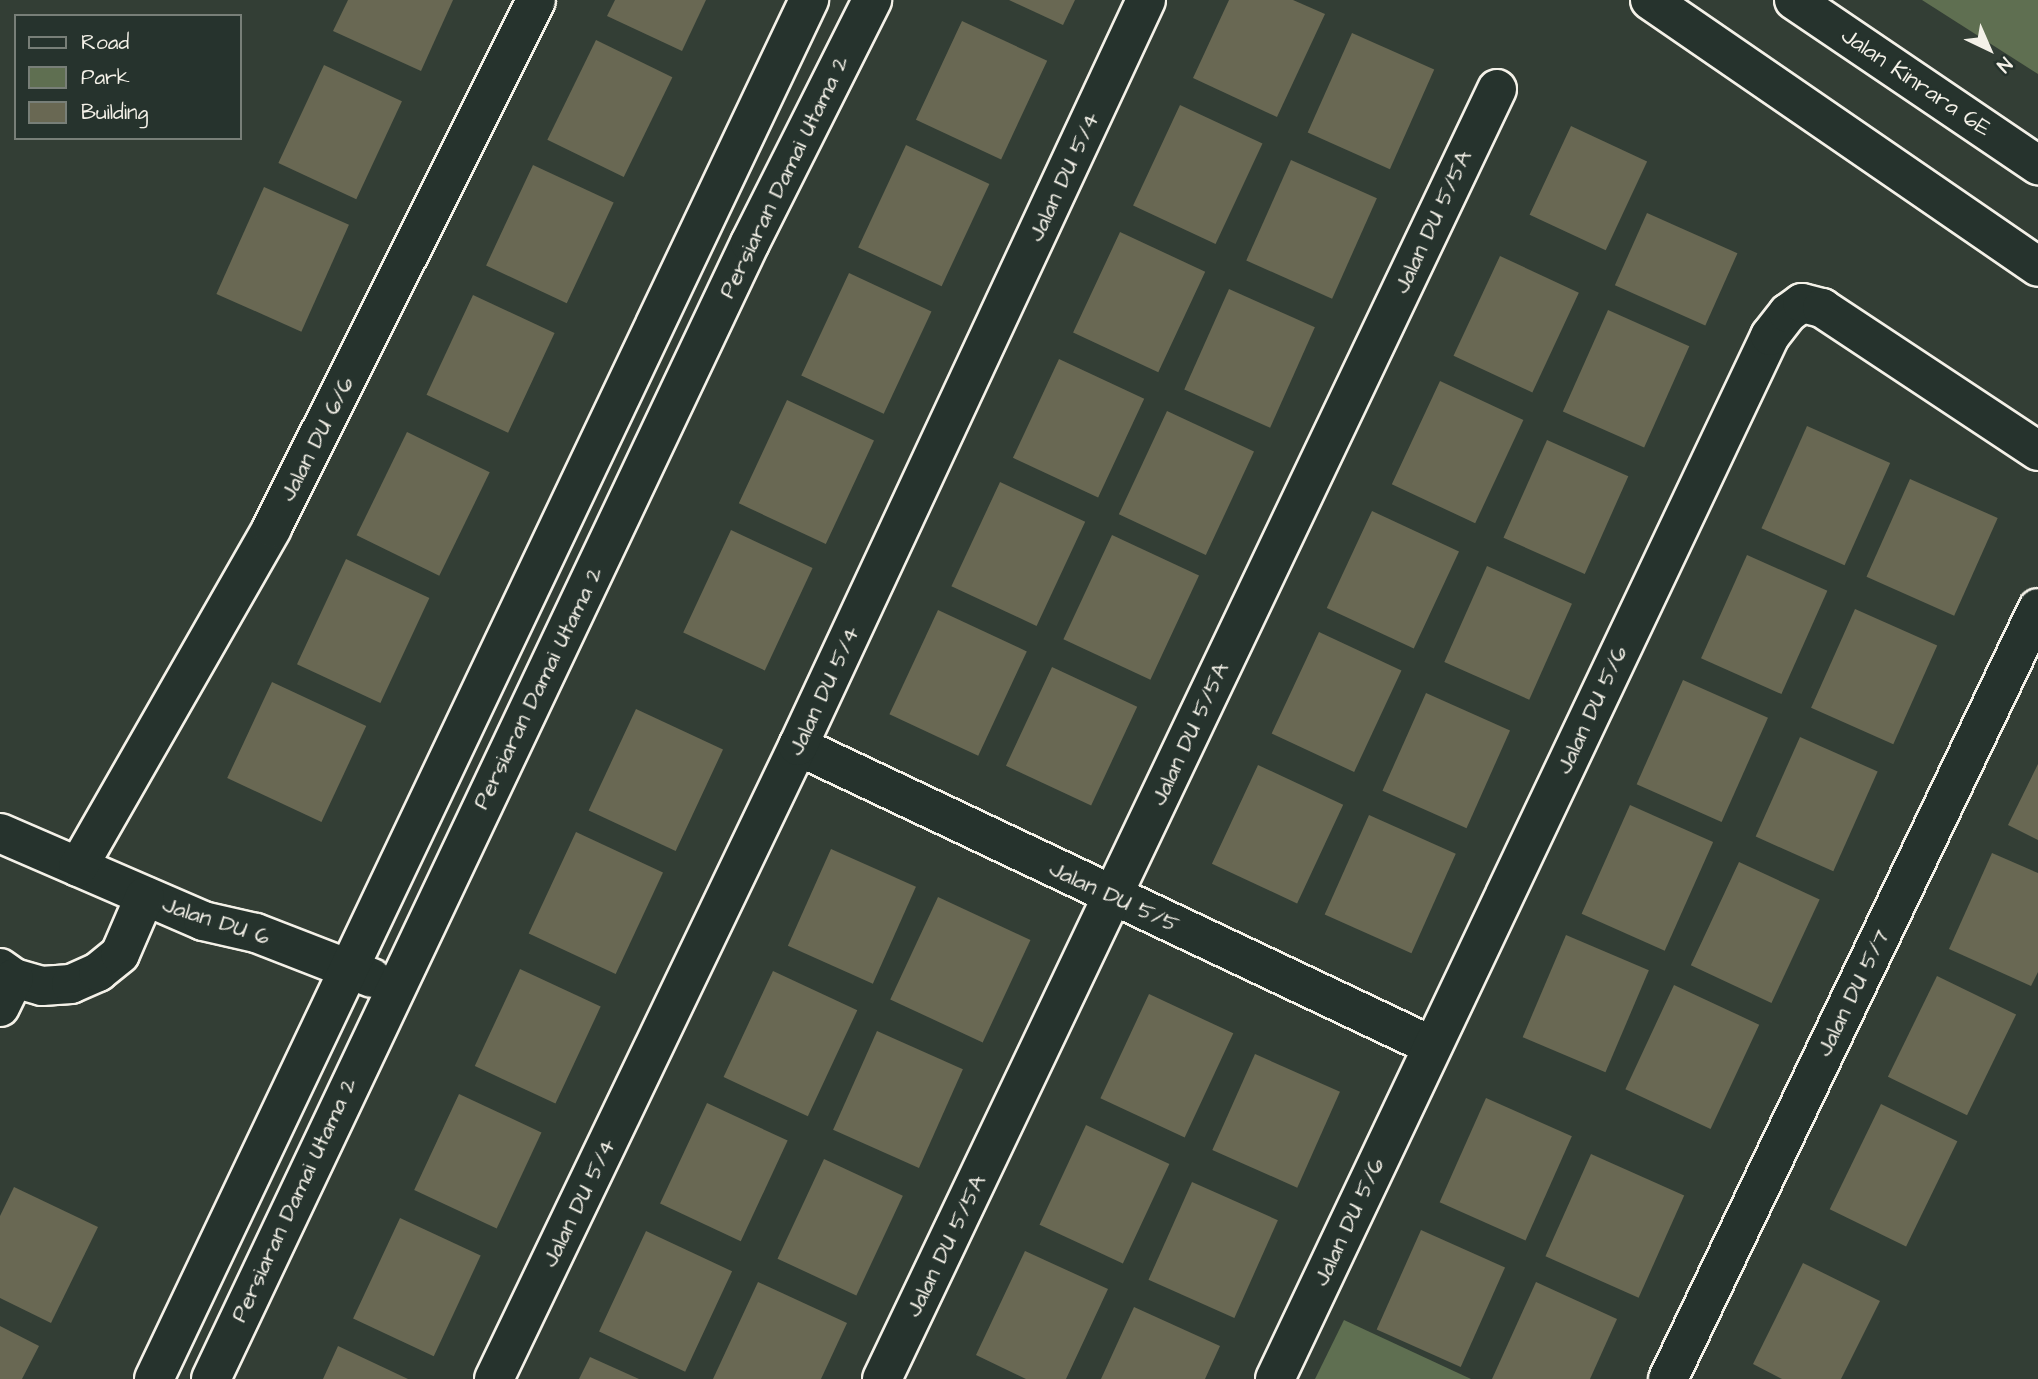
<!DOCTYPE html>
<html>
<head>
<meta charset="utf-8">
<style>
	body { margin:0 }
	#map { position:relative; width:2038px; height:1379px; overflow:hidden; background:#333e35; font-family:"Architects Daughter",sans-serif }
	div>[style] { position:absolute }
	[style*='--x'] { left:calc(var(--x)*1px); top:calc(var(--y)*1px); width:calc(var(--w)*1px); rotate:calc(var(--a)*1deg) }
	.green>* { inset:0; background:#5f6f51 }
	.building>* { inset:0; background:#696853; transform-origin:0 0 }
	.roads { filter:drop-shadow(2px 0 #f4f1e8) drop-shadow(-2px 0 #f4f1e8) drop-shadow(0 2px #f4f1e8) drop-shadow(0 -2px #f4f1e8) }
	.minor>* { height:38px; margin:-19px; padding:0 19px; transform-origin:19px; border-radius:19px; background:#26332d }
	span { translate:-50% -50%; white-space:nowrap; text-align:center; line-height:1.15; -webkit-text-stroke:5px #26332d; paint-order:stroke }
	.street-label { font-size:23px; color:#f4f1e8 }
	.legend { position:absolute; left:14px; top:14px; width:228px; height:126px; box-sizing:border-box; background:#26332d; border:2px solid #787f78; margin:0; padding:9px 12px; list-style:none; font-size:21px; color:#f4f1e8 }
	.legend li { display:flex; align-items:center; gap:14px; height:35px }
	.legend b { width:35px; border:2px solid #787f78 }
	.north { position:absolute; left:1954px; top:14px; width:70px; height:70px; -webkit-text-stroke:5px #26332d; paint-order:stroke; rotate:136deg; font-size:19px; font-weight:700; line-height:28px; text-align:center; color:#f4f1e8 }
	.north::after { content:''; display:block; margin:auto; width:24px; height:32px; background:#f4f1e8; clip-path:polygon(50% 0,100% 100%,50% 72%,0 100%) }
</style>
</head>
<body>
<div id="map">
	<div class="green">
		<i style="clip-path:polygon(1922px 0,2038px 0,2038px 74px)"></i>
		<i style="clip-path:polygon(1344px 1320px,1471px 1379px,1315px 1379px)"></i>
	</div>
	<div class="building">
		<i style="clip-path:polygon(348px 0,453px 0,421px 71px,333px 31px)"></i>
		<i style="clip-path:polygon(615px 0,706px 0,682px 51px,607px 16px)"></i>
		<i style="clip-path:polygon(1009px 0,1075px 0,1063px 25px)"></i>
		<i style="clip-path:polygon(1229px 0,1293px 0,1325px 14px,1277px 117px,1193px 78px)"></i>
		<i style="left:962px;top:21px;width:94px;height:109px;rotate:25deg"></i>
		<i style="left:1352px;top:33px;width:90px;height:109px;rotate:24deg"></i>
		<i style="left:596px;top:40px;width:85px;height:111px;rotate:26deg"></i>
		<i style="left:324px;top:65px;width:86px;height:108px;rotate:25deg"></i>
		<i style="left:1180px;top:105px;width:91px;height:111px;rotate:25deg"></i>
		<i style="left:1571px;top:126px;width:84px;height:98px;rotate:25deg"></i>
		<i style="left:906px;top:145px;width:92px;height:113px;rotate:25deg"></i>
		<i style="left:1291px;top:160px;width:94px;height:110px;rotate:24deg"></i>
		<i style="left:533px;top:165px;width:89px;height:111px;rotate:25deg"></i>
		<i style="left:264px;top:187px;width:93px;height:117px;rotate:24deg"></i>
		<i style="left:1647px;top:213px;width:99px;height:79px;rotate:24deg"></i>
		<i style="left:1120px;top:232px;width:94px;height:111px;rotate:25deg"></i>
		<i style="left:1500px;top:256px;width:87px;height:110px;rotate:25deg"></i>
		<i style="left:849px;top:273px;width:91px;height:113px;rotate:25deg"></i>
		<i style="left:1229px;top:289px;width:94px;height:110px;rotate:24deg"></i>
		<i style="left:473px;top:295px;width:90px;height:110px;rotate:25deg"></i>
		<i style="left:1608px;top:310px;width:89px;height:111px;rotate:24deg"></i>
		<i style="left:1059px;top:359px;width:94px;height:109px;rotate:25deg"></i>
		<i style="left:1440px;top:381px;width:92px;height:114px;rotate:25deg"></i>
		<i style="left:787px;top:400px;width:96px;height:114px;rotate:25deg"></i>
		<i style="left:1167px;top:411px;width:96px;height:114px;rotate:25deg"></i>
		<i style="left:1807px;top:426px;width:91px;height:112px;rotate:24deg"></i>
		<i style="left:407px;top:432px;width:92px;height:115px;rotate:26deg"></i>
		<i style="left:1547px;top:440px;width:89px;height:107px;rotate:24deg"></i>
		<i style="left:1910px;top:479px;width:96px;height:107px;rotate:24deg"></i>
		<i style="left:1000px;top:482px;width:94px;height:115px;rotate:25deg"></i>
		<i style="left:1372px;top:511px;width:96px;height:107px;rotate:25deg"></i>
		<i style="left:731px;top:530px;width:90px;height:113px;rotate:25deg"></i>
		<i style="left:1112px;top:535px;width:96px;height:115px;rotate:25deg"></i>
		<i style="left:1747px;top:555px;width:88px;height:113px;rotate:24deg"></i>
		<i style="left:346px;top:559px;width:92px;height:116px;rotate:25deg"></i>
		<i style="left:1487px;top:566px;width:93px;height:105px;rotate:24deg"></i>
		<i style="left:1855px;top:609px;width:90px;height:108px;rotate:24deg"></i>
		<i style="left:938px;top:610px;width:98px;height:115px;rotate:25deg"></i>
		<i style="left:1319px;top:632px;width:91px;height:112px;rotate:25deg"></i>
		<i style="left:1052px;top:667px;width:94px;height:109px;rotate:25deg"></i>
		<i style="left:1683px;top:680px;width:93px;height:114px;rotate:24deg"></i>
		<i style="left:272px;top:682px;width:104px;height:106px;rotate:25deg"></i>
		<i style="left:1426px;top:693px;width:92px;height:107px;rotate:24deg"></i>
		<i style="left:636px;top:709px;width:96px;height:112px;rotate:25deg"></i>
		<i style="left:1800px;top:737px;width:85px;height:109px;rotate:24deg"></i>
		<i style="clip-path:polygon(2038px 764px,2038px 840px,2008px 825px)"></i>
		<i style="left:1258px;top:765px;width:94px;height:109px;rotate:25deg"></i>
		<i style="left:1630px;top:805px;width:91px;height:119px;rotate:24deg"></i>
		<i style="left:1369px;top:815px;width:95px;height:109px;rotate:24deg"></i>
		<i style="left:576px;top:832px;width:96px;height:112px;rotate:25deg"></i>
		<i style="left:831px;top:849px;width:93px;height:106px;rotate:24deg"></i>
		<i style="clip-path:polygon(1992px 853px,2038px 873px,2038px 972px,2031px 986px,1949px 949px)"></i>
		<i style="left:1739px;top:862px;width:89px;height:114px;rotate:25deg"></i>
		<i style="left:938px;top:897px;width:102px;height:113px;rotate:25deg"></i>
		<i style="left:1566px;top:935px;width:90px;height:111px;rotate:23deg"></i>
		<i style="left:520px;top:969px;width:89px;height:107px;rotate:25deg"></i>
		<i style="left:773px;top:971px;width:93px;height:117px;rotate:25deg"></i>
		<i style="left:1937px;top:976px;width:88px;height:112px;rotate:26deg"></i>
		<i style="left:1674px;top:985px;width:94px;height:115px;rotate:25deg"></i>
		<i style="left:1149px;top:994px;width:93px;height:115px;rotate:25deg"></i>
		<i style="left:877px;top:1031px;width:94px;height:108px;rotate:24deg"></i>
		<i style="left:1255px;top:1054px;width:93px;height:105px;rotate:24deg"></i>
		<i style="left:459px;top:1094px;width:91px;height:106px;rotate:25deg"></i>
		<i style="left:1486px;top:1098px;width:94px;height:114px;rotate:24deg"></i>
		<i style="left:707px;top:1103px;width:89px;height:111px;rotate:25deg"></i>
		<i style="left:1881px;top:1104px;width:85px;height:117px;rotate:26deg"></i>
		<i style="left:1086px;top:1125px;width:92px;height:110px;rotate:25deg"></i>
		<i style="left:1591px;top:1154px;width:102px;height:112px;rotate:24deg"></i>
		<i style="left:824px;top:1159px;width:87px;height:110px;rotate:25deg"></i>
		<i style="left:1192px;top:1182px;width:94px;height:107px;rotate:24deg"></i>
		<i style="clip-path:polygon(14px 1187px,98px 1227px,51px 1323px,0 1298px,0 1216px)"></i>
		<i style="left:400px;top:1218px;width:89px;height:111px;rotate:25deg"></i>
		<i style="left:1421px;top:1230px;width:92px;height:109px;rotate:24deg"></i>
		<i style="left:646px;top:1231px;width:95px;height:111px;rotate:25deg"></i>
		<i style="clip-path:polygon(1025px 1251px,1108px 1289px,1066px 1379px,1026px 1379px,976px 1355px)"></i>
		<i style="clip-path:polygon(1803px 1263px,1880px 1301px,1841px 1379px,1782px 1379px,1753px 1364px)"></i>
		<i style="clip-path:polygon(758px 1282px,847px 1323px,821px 1379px,713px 1379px)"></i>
		<i style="clip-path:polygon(1536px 1282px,1617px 1319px,1590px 1379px,1492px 1379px)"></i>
		<i style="clip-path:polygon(1134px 1307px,1220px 1346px,1205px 1379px,1101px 1379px)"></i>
		<i style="clip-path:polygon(0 1326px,39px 1346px,22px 1379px,0 1379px)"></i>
		<i style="clip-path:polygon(338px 1346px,408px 1379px,323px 1379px)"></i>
		<i style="clip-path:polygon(590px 1357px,639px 1379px,579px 1379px)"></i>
	</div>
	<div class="roads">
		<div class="minor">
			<i style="--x:1650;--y:0;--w:471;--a:34.5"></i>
			<i style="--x:1794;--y:0;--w:295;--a:34.1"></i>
			<i style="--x:798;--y:746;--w:701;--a:25.32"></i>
			<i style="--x:0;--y:833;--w:221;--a:23.4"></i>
			<i style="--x:203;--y:921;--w:54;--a:12.8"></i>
			<i style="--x:256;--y:933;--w:124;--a:21.2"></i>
			<i style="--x:78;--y:867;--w:391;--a:-60.2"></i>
			<i style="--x:272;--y:528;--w:590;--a:-63.43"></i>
			<i style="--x:0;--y:968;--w:17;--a:36"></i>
			<i style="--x:14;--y:978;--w:29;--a:16"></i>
			<i style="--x:42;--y:986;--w:29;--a:-4"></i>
			<i style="--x:71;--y:984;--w:30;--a:-24"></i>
			<i style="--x:98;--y:972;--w:28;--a:-39"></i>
			<i style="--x:120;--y:954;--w:63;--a:-66.7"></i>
			<i style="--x:0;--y:1007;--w:32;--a:-64"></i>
			<i style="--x:154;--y:1379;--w:1527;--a:-64.59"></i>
			<i style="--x:211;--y:1379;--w:1257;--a:-64.62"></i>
			<i style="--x:750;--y:243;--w:272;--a:-63.3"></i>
			<i style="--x:494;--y:1379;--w:702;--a:-64.35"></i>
			<i style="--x:798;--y:746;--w:823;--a:-64.99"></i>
			<i style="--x:882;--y:1379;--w:1429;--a:-64.51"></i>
			<i style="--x:1275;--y:1379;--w:1155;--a:-64.61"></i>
			<i style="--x:1770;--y:336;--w:29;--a:-52"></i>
			<i style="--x:1788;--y:313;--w:17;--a:-36"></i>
			<i style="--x:1802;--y:303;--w:21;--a:14"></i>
			<i style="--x:1822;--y:308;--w:259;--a:33.5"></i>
			<i style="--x:1668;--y:1379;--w:855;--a:-64.36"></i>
		</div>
	</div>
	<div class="street-label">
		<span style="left:1916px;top:82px;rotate:34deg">Jalan Kinrara 6E</span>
		<span style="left:784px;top:177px;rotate:-64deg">Persiaran Damai Utama 2</span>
		<span style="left:1064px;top:177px;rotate:-65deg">Jalan DU 5/4</span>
		<span style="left:1433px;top:222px;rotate:-65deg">Jalan DU 5/5A</span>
		<span style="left:317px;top:439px;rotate:-63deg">Jalan DU 6/6</span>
		<span style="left:538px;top:688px;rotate:-64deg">Persiaran Damai Utama 2</span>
		<span style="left:824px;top:691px;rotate:-65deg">Jalan DU 5/4</span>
		<span style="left:1592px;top:710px;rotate:-65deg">Jalan DU 5/6</span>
		<span style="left:1190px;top:734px;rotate:-65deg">Jalan DU 5/5A</span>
		<span style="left:1114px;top:897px;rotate:25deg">Jalan DU 5/5</span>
		<span style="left:216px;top:921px;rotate:18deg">Jalan DU 6</span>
		<span style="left:1853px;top:993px;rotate:-64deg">Jalan DU 5/7</span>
		<span style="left:294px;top:1200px;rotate:-65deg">Persiaran Damai Utama 2</span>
		<span style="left:579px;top:1203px;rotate:-64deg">Jalan DU 5/4</span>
		<span style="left:1349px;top:1222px;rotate:-65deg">Jalan DU 5/6</span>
		<span style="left:946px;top:1246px;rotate:-64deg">Jalan DU 5/5A</span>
	</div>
	<ul class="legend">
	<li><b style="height:9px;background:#26332d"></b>Road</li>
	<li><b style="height:19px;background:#5f6f51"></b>Park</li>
	<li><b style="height:19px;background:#696853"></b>Building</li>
	</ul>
	<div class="north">N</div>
</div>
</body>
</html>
